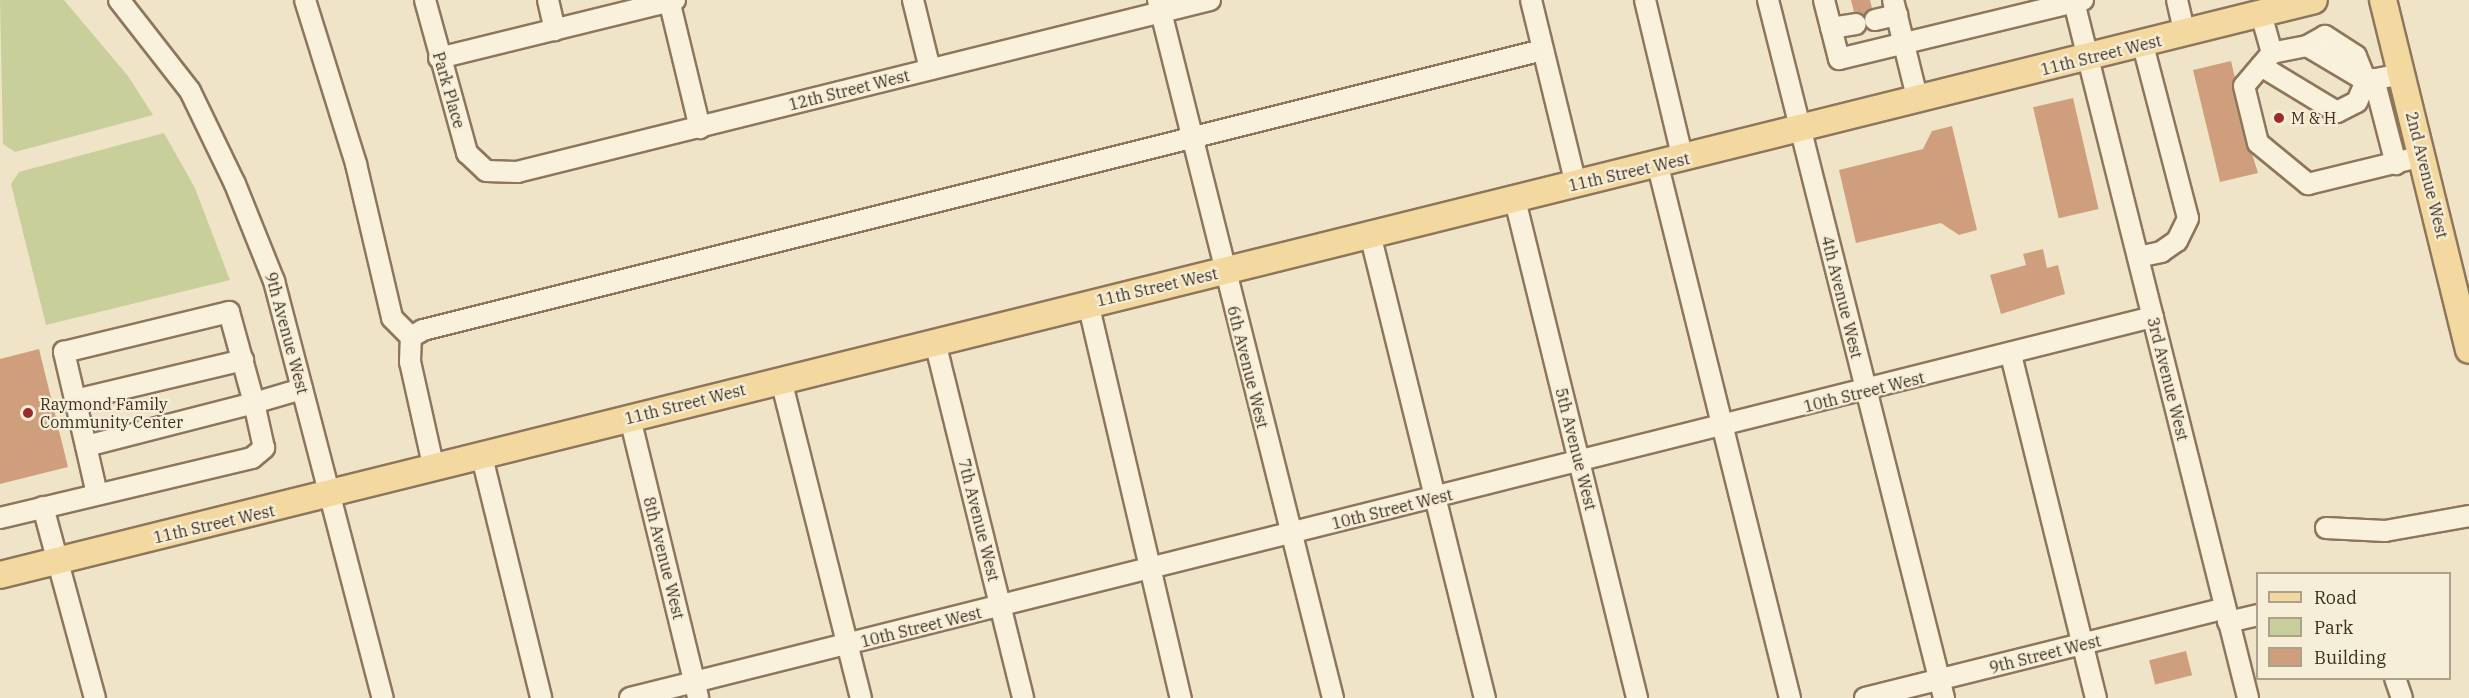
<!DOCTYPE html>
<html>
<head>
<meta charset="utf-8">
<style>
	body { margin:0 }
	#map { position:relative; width:2469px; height:698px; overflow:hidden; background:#f0e4c8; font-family:"IBM Plex Serif",serif }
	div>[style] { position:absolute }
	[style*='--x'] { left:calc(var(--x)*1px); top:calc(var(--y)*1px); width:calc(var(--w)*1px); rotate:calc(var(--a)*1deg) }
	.green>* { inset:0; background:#c9cf9b }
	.building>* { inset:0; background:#cf9f7d; transform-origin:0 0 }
	.roads { filter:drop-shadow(2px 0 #8d765c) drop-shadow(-2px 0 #8d765c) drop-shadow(0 2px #8d765c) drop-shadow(0 -2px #8d765c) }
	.minor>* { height:20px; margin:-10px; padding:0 10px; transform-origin:10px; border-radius:10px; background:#faf1dc }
	.major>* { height:26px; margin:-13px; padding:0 13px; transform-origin:13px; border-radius:13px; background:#f3d9a0 }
	.dots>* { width:16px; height:16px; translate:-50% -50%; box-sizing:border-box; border:3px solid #f7eed8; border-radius:50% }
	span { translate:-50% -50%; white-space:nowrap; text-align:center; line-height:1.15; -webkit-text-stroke:4.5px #f7eed8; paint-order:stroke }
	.street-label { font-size:16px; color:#3d2e20 }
	.poi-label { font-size:16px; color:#3d2e20 }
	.left { translate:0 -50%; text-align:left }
	.legend { position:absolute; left:2256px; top:572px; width:195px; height:108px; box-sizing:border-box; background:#f7eed8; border:2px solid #ada18e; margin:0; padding:8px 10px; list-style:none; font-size:18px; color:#3d2e20 }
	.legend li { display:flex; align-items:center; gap:12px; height:30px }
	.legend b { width:30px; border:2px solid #ada18e }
</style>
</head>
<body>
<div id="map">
	<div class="green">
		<i style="clip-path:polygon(0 0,64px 0,128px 76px,153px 115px,15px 152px,3px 144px)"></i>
		<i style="clip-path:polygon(164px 133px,195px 188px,230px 280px,46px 325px,11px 184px,19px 172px)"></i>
	</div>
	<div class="building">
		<i style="clip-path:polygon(1851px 0,1870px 0,1872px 8px,1864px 15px,1854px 12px)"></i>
		<i style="clip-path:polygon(2231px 61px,2235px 78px,2232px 89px,2258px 173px,2220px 182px,2193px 70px)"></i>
		<i style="left:2073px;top:98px;width:114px;height:41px;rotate:77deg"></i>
		<i style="clip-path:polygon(1952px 126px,1977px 230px,1959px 235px,1941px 223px,1856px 243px,1839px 170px,1923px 149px,1932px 131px)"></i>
		<i style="clip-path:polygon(2043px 249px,2047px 268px,2058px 265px,2065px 294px,2001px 314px,1990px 275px,2026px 265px,2023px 254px)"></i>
		<i style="clip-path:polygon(39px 349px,68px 467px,0 484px,0 359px)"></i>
		<i style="left:2186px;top:651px;width:25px;height:38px;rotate:76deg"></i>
	</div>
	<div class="roads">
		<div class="minor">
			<i style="--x:119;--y:0;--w:115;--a:52"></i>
			<i style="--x:190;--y:91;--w:103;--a:64.2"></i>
			<i style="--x:235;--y:184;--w:105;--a:68.1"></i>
			<i style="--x:274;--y:281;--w:431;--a:75.4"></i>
			<i style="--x:305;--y:0;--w:172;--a:72.7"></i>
			<i style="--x:356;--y:164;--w:158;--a:76.8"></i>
			<i style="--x:392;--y:318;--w:27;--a:45"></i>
			<i style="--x:425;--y:0;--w:159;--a:74.6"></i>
			<i style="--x:467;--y:153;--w:26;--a:43"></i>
			<i style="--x:486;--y:171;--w:31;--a:2"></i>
			<i style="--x:517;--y:172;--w:714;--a:-13.94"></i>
			<i style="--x:548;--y:0;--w:31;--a:77"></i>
			<i style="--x:669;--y:0;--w:132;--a:76.4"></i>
			<i style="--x:913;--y:0;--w:71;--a:76.2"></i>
			<i style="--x:1158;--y:0;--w:720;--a:75.93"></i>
			<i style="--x:1531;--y:0;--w:190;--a:76.3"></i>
			<i style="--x:1645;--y:0;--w:164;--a:76.6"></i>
			<i style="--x:1768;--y:0;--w:720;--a:75.85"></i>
			<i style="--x:1824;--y:0;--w:61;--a:75.7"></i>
			<i style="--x:1839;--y:59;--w:251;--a:-13.6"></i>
			<i style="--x:1893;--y:0;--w:100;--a:76.1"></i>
			<i style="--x:2177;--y:0;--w:35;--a:77"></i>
			<i style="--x:2074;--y:2;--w:717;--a:75.96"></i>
			<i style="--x:2261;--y:14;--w:41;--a:74.2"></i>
			<i style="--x:2272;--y:53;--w:43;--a:130.3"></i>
			<i style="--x:2244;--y:86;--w:59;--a:76.2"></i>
			<i style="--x:2258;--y:143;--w:65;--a:39.4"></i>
			<i style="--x:2308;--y:184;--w:118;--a:-13.7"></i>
			<i style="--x:1875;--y:20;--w:23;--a:-13"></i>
			<i style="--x:1831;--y:28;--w:25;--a:-9"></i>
			<i style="--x:2307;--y:46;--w:69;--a:30.7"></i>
			<i style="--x:2366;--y:81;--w:37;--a:-11"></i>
			<i style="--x:439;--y:58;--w:243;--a:-13.8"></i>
			<i style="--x:2261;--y:66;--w:89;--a:31.2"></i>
			<i style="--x:2337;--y:112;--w:22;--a:-27"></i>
			<i style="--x:2357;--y:102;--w:23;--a:-67"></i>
			<i style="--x:2366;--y:81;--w:27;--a:-112"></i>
			<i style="--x:2356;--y:56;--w:37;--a:-147"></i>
			<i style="--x:2325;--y:36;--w:21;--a:151"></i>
			<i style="--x:2307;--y:46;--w:36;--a:169"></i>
			<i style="--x:2374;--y:79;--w:88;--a:75.5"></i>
			<i style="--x:1658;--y:166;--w:548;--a:76.07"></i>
			<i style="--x:1515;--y:200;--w:513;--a:76.23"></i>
			<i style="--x:1370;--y:234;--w:478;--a:76.1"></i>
			<i style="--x:2138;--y:257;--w:24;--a:-12"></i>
			<i style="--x:2161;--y:252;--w:19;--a:-35"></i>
			<i style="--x:2177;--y:241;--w:25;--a:-64"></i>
			<i style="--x:2188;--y:218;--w:179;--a:-104.6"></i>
			<i style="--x:1088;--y:303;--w:406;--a:76.8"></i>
			<i style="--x:229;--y:312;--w:94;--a:74.6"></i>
			<i style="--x:254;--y:403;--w:173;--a:165.6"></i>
			<i style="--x:86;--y:446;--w:97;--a:-103.2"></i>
			<i style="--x:64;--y:352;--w:170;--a:-13.6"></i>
			<i style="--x:935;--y:342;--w:367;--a:76.1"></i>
			<i style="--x:2011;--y:355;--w:353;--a:76.1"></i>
			<i style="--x:781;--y:380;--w:328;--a:75.9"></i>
			<i style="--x:75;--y:400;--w:173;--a:-13.4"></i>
			<i style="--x:630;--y:418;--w:288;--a:76.3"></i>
			<i style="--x:86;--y:446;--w:49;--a:77.1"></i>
			<i style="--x:482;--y:457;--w:248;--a:76.2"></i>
			<i style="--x:434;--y:469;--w:110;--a:-102.6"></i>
			<i style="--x:410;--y:362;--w:25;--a:-88"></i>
			<i style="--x:411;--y:337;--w:14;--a:-30"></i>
			<i style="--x:423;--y:330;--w:1154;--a:-14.04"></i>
			<i style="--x:43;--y:507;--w:198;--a:74.8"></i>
			<i style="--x:0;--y:518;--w:259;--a:-13.4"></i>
			<i style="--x:252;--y:458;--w:16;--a:-40"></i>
			<i style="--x:264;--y:448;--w:46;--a:-102.5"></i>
			<i style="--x:254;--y:403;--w:50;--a:-16.3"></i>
			<i style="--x:2326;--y:528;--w:59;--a:2.9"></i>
			<i style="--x:2385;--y:531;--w:85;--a:-10.1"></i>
			<i style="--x:2228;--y:622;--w:31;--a:-13"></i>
			<i style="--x:2395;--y:678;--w:21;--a:71"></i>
			<i style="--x:630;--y:698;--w:1570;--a:-14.05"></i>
			<i style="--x:1865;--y:698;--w:371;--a:-14"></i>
		</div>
		<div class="major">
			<i style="--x:2383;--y:0;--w:360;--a:76.2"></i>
			<i style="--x:0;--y:575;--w:2384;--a:-13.95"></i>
		</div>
	</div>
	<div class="dots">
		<i style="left:2279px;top:118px;background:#9e2a2b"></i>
		<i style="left:28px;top:413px;background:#9e2a2b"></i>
	</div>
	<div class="street-label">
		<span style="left:2101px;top:55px;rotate:-14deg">11th Street West</span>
		<span style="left:449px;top:90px;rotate:74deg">Park Place</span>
		<span style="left:849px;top:90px;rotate:-14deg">12th Street West</span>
		<span style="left:1629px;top:172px;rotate:-13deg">11th Street West</span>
		<span style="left:2427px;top:175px;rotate:76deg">2nd Avenue West</span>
		<span style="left:1157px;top:287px;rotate:-13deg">11th Street West</span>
		<span style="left:1842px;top:297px;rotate:76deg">4th Avenue West</span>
		<span style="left:287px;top:333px;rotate:75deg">9th Avenue West</span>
		<span style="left:1248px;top:367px;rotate:76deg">6th Avenue West</span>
		<span style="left:2168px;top:379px;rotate:76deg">3rd Avenue West</span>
		<span style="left:1864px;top:392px;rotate:-14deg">10th Street West</span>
		<span style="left:685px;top:404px;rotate:-14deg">11th Street West</span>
		<span style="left:1576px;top:449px;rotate:76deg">5th Avenue West</span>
		<span style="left:1392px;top:509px;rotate:-14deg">10th Street West</span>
		<span style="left:979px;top:520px;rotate:76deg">7th Avenue West</span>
		<span style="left:214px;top:524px;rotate:-13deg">11th Street West</span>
		<span style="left:664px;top:558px;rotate:76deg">8th Avenue West</span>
		<span style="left:921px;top:627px;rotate:-14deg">10th Street West</span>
		<span style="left:2045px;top:654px;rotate:-14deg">9th Street West</span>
	</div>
	<div class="poi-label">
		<span class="left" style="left:2291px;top:118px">M &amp; H</span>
		<span class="left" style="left:40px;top:413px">Raymond Family<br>Community Center</span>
	</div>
	<ul class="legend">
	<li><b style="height:8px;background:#f3d9a0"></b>Road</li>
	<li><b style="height:16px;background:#c9cf9b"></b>Park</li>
	<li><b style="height:16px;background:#cf9f7d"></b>Building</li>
	</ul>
</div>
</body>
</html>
